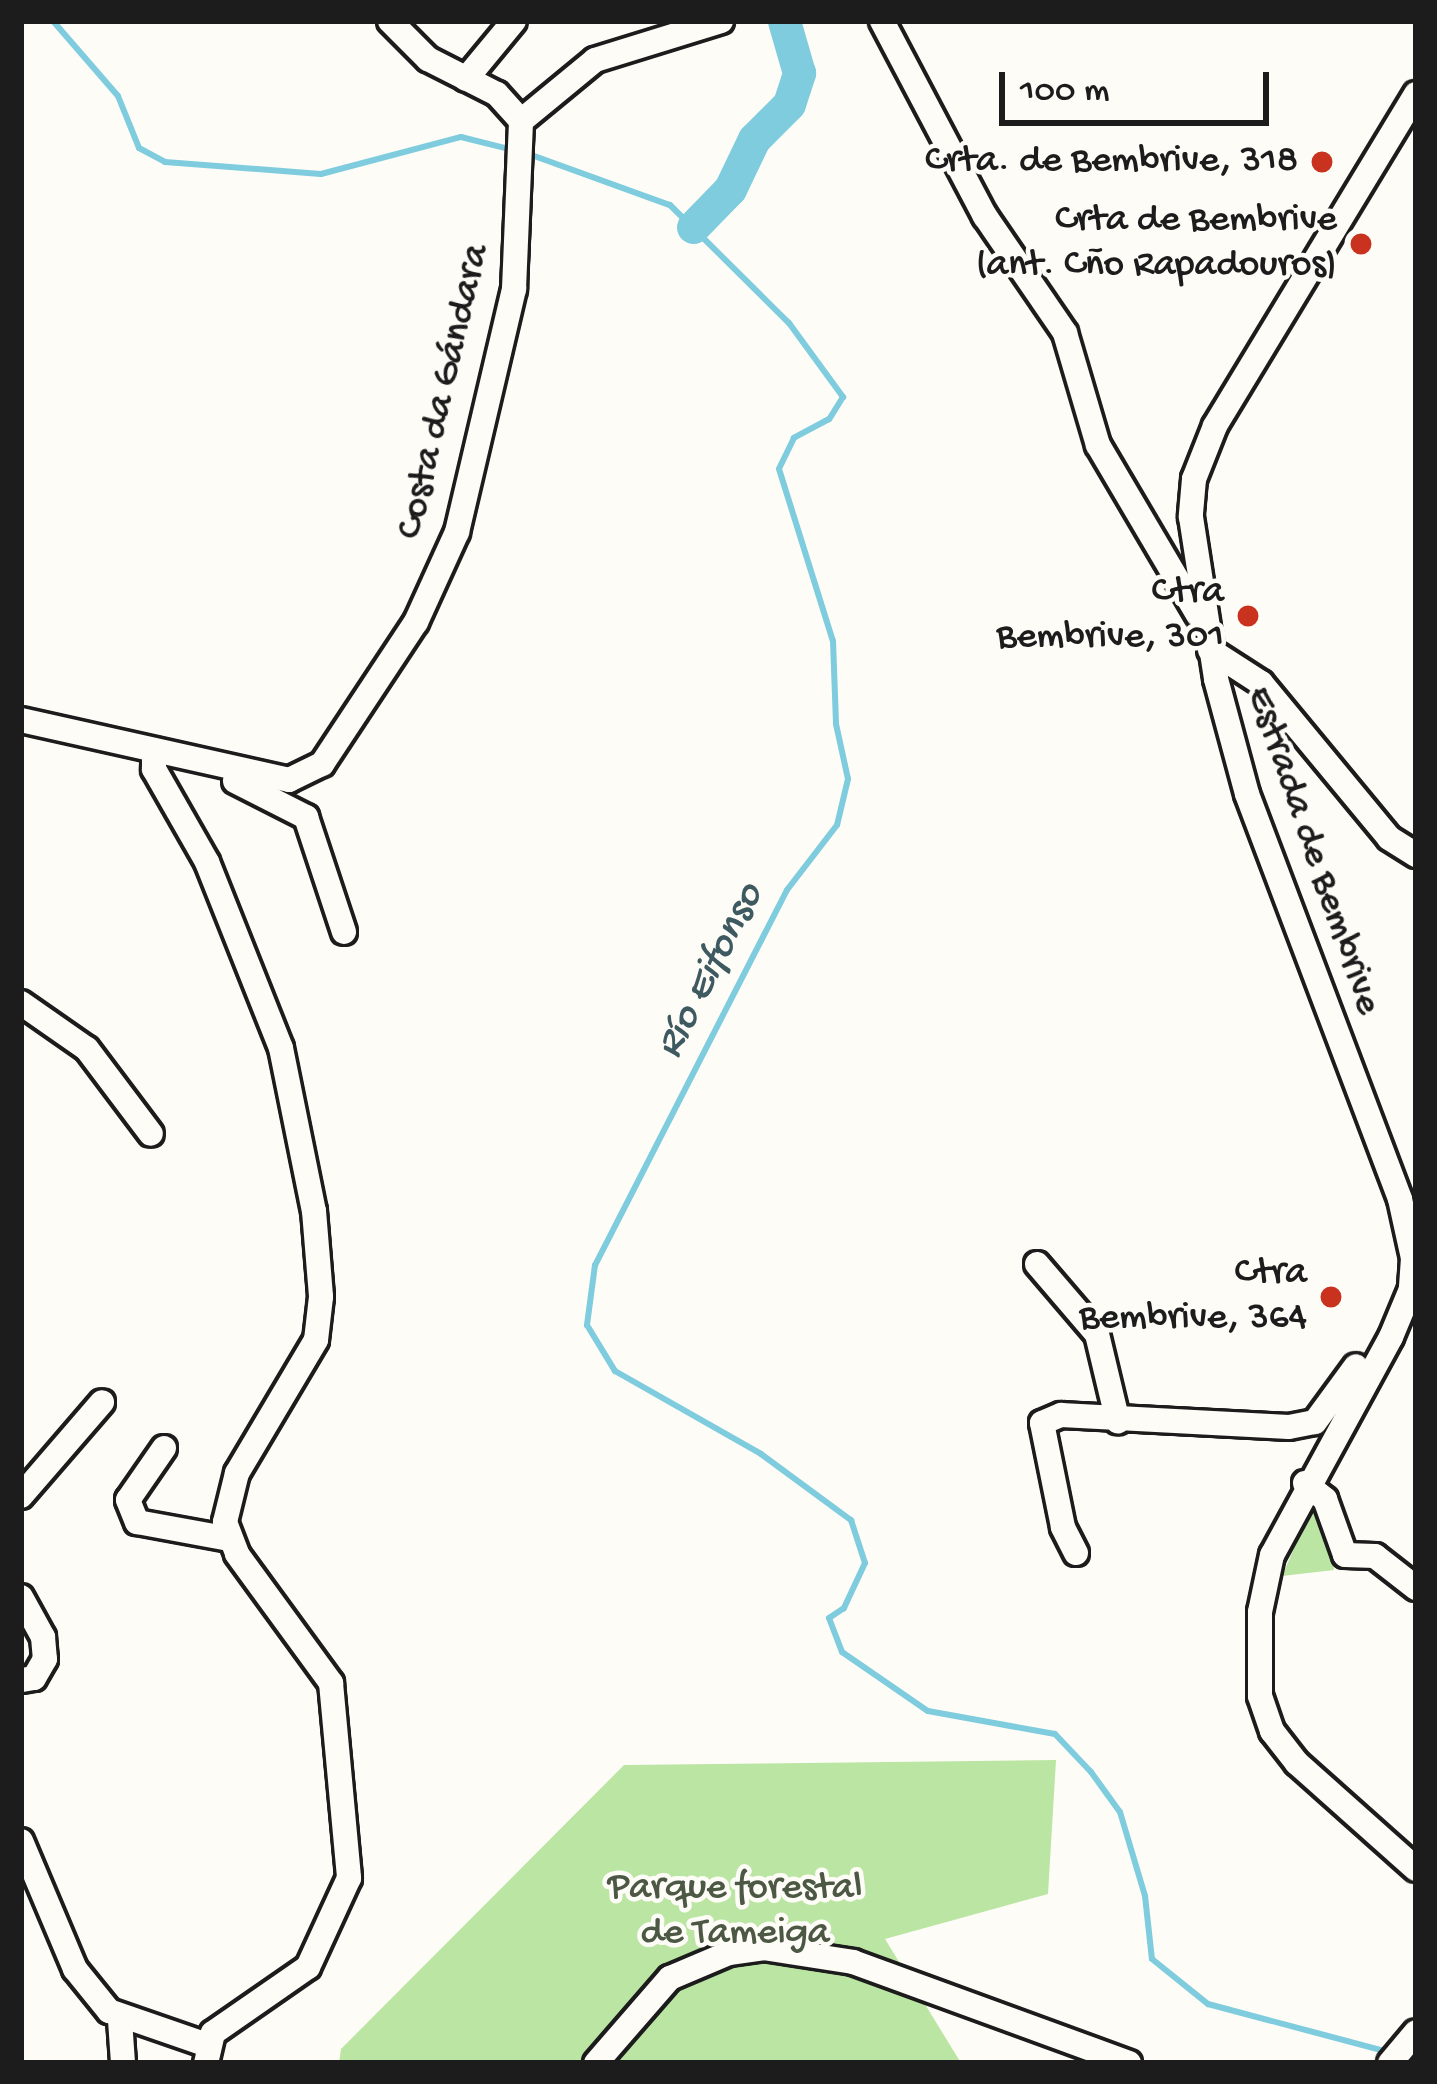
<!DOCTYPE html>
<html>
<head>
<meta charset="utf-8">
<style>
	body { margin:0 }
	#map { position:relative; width:1437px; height:2084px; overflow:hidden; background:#fdfcf7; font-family:"Gochi Hand",sans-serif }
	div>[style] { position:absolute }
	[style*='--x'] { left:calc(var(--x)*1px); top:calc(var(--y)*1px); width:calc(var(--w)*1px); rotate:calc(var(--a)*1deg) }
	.green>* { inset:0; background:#bbe5a2 }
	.stream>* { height:6px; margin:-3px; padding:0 3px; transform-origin:3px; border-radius:3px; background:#7eccdd }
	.river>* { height:33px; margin:-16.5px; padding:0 16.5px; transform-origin:16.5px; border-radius:16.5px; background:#7eccdd }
	.roads { filter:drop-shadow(3px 0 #1c1c1c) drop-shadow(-3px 0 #1c1c1c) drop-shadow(0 3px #1c1c1c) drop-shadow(0 -3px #1c1c1c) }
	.minor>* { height:24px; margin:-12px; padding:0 12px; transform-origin:12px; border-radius:12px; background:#fdfcf7 }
	.dots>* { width:33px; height:33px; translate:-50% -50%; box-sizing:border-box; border:6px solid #fdfcf7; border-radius:50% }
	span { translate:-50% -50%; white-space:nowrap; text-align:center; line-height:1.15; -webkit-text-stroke:9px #fdfcf7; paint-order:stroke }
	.poi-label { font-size:39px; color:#1c1c1c }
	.right { translate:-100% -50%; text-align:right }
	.street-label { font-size:39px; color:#1c1c1c }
	.park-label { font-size:39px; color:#4c5844 }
	.water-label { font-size:42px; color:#3e5a60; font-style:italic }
	.frame { position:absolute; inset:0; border:24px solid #1c1c1c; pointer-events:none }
	.scale { position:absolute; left:999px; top:72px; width:270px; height:54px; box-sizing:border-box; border:6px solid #1c1c1c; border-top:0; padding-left:15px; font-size:36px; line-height:42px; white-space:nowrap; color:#1c1c1c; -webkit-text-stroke:9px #fdfcf7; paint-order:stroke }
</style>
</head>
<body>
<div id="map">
	<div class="green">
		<i style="clip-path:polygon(1314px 1503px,1322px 1507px,1334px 1570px,1282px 1576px)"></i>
		<i style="clip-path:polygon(1056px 1760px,1048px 1894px,885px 1939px,961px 2063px,339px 2063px,341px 2049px,624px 1765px)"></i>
	</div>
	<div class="stream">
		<i style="--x:53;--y:21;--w:99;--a:49.1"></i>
		<i style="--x:118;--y:96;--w:56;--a:68"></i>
		<i style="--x:139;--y:148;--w:30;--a:28"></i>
		<i style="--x:165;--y:162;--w:156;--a:4.4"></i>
		<i style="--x:321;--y:174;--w:145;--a:-14.8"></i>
		<i style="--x:461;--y:137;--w:54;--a:14"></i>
		<i style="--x:526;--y:153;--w:153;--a:19.9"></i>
		<i style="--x:670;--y:205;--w:168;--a:44.8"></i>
		<i style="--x:789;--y:323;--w:92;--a:53.9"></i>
		<i style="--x:843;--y:397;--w:26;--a:122"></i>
		<i style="--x:829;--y:419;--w:40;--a:152"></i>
		<i style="--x:794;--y:438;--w:34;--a:116"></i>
		<i style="--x:779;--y:469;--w:180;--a:72.6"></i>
		<i style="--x:833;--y:641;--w:83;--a:87.9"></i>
		<i style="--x:836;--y:724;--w:56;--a:77.7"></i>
		<i style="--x:848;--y:779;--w:47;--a:103.4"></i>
		<i style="--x:837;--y:825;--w:82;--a:127.6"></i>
		<i style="--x:787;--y:890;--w:421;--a:117.1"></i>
		<i style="--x:595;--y:1265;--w:61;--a:97.6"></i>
		<i style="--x:587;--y:1325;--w:54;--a:58.7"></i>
		<i style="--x:615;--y:1371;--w:168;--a:29.6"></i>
		<i style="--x:761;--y:1454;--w:112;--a:36.3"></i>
		<i style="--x:851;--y:1520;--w:45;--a:72"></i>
		<i style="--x:865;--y:1563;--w:50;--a:115"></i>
		<i style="--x:844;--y:1608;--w:18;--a:146"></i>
		<i style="--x:829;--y:1618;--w:36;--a:69"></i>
		<i style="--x:842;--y:1652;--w:104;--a:34.5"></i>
		<i style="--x:928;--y:1711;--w:129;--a:10.3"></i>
		<i style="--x:1055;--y:1734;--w:52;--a:46.5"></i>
		<i style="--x:1091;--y:1772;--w:49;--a:54.1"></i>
		<i style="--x:1120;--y:1812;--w:88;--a:73.4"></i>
		<i style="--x:1145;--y:1896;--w:63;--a:83.7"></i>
		<i style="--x:1152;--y:1959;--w:72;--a:38.8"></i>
		<i style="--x:1208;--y:2004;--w:187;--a:14.9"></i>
	</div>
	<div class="river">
		<i style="--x:693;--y:227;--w:53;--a:-45.8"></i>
		<i style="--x:730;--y:189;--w:55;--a:-64.4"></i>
		<i style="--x:754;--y:139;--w:49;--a:-45"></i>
		<i style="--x:789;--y:104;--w:33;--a:-72"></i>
		<i style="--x:799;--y:73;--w:54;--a:-106.1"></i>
	</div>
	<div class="roads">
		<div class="minor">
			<i style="--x:390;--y:21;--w:54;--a:45"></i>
			<i style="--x:428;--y:59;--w:77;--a:26.9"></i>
			<i style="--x:497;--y:94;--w:36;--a:48"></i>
			<i style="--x:882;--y:21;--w:221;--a:62.2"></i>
			<i style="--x:985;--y:216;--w:142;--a:55.6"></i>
			<i style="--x:1065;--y:333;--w:117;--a:73.6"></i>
			<i style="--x:1098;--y:445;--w:197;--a:59.5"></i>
			<i style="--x:466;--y:79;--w:75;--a:-50.4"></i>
			<i style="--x:1416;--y:94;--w:388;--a:121.2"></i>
			<i style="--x:1215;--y:426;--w:57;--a:111.6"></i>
			<i style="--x:1194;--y:479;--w:38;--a:95"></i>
			<i style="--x:1191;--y:517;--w:164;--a:81.2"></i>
			<i style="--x:1216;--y:679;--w:119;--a:74.9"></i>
			<i style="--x:1247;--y:794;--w:433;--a:69.3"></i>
			<i style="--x:1400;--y:1199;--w:60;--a:77.6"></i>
			<i style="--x:1413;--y:1258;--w:31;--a:94"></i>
			<i style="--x:1411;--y:1289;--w:52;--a:112.6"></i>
			<i style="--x:1391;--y:1337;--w:248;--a:118.6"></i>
			<i style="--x:1272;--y:1555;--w:58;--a:101.9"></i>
			<i style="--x:1260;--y:1612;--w:84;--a:90"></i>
			<i style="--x:1260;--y:1696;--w:37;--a:71"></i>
			<i style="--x:1272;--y:1731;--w:41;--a:52"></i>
			<i style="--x:1297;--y:1763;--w:159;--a:41.7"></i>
			<i style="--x:521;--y:121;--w:96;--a:-39.5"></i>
			<i style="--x:595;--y:60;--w:132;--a:-17.2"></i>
			<i style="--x:1210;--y:650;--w:61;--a:32.9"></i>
			<i style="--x:1261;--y:683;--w:201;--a:50.4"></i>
			<i style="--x:1389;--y:838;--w:32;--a:32"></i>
			<i style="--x:21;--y:720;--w:275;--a:12.6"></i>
			<i style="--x:289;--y:780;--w:37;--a:-26"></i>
			<i style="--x:322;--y:764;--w:170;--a:-56.5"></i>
			<i style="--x:416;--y:622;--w:99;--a:-65.5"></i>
			<i style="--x:457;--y:532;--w:250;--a:-76.8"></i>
			<i style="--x:514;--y:289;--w:168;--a:-87.6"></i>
			<i style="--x:154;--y:750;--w:19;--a:90"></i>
			<i style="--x:154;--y:769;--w:107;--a:60.3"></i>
			<i style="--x:207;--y:862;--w:200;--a:68.3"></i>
			<i style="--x:281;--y:1048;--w:166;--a:78.6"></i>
			<i style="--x:314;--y:1211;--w:86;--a:85.3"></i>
			<i style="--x:321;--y:1297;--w:43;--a:96.6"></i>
			<i style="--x:316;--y:1340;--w:155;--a:120.7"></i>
			<i style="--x:237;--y:1473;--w:50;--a:103.8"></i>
			<i style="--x:225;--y:1522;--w:34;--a:69"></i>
			<i style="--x:237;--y:1554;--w:160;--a:53.9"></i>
			<i style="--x:331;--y:1683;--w:196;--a:84.7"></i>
			<i style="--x:349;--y:1878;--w:98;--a:114.7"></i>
			<i style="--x:308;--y:1967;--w:116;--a:145.2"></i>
			<i style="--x:213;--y:2033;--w:31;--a:103"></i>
			<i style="--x:235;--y:781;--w:80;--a:26.9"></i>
			<i style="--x:306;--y:817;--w:121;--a:71.7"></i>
			<i style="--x:21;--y:1003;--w:80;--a:34.9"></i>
			<i style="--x:87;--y:1049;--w:106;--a:53"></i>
			<i style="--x:1037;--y:1264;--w:92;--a:49.4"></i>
			<i style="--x:1097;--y:1334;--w:90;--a:76.6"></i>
			<i style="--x:164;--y:1448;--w:63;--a:124.7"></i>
			<i style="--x:128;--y:1500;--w:24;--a:68"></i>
			<i style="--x:137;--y:1522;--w:95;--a:10.4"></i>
			<i style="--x:1305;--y:1483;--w:26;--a:39"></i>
			<i style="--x:1325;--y:1499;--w:59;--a:70.3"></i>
			<i style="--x:1345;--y:1555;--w:30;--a:2"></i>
			<i style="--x:1375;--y:1556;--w:52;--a:38"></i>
			<i style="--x:21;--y:1496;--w:124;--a:-49.2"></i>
			<i style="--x:1076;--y:1553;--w:29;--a:-117"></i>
			<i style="--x:1063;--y:1527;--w:106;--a:-101.4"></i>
			<i style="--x:1042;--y:1423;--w:21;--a:-23"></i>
			<i style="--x:1061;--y:1415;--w:228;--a:3"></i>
			<i style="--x:1289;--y:1427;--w:26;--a:-11"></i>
			<i style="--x:1315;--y:1422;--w:69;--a:-53.8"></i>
			<i style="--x:21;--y:1597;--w:46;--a:61.2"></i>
			<i style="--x:43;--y:1637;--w:22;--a:85"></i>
			<i style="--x:45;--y:1659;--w:22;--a:120"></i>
			<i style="--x:34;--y:1678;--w:13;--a:171"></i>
			<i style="--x:21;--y:1841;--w:139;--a:67.1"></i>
			<i style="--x:75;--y:1969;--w:54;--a:51"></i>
			<i style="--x:109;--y:2011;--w:104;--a:19.1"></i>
			<i style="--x:120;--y:2020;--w:43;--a:86"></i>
			<i style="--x:596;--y:2063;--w:113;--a:-49"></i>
			<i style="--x:670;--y:1978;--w:64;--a:-23"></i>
			<i style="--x:729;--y:1953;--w:34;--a:-8"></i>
			<i style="--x:763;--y:1948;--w:91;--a:8.8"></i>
			<i style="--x:853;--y:1962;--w:294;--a:20.1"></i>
			<i style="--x:1390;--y:2063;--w:40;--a:-50"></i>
		</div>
	</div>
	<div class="dots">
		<i style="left:1322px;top:162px;background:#c8321e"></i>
		<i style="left:1361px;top:244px;background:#c8321e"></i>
		<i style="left:1248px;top:616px;background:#c8321e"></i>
		<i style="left:1331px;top:1297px;background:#c8321e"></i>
	</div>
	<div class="poi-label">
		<span class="right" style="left:1298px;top:162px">Crta. de Bembrive, 318</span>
		<span class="right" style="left:1337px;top:244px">Crta de Bembrive<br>(ant. Cño Rapadouros)</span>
		<span class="right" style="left:1224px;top:616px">Ctra<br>Bembrive, 301</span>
		<span class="right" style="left:1307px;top:1297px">Ctra<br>Bembrive, 364</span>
	</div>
	<div class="street-label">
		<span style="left:445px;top:392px;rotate:-77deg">Costa da Gándara</span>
		<span style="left:1312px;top:851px;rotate:71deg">Estrada de Bembrive</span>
	</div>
	<div class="park-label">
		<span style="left:735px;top:1912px">Parque forestal<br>de Tameiga</span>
	</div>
	<div class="water-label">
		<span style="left:712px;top:972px;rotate:-63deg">Río Eifonso</span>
	</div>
	<div class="frame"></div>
	<div class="scale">100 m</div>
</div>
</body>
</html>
